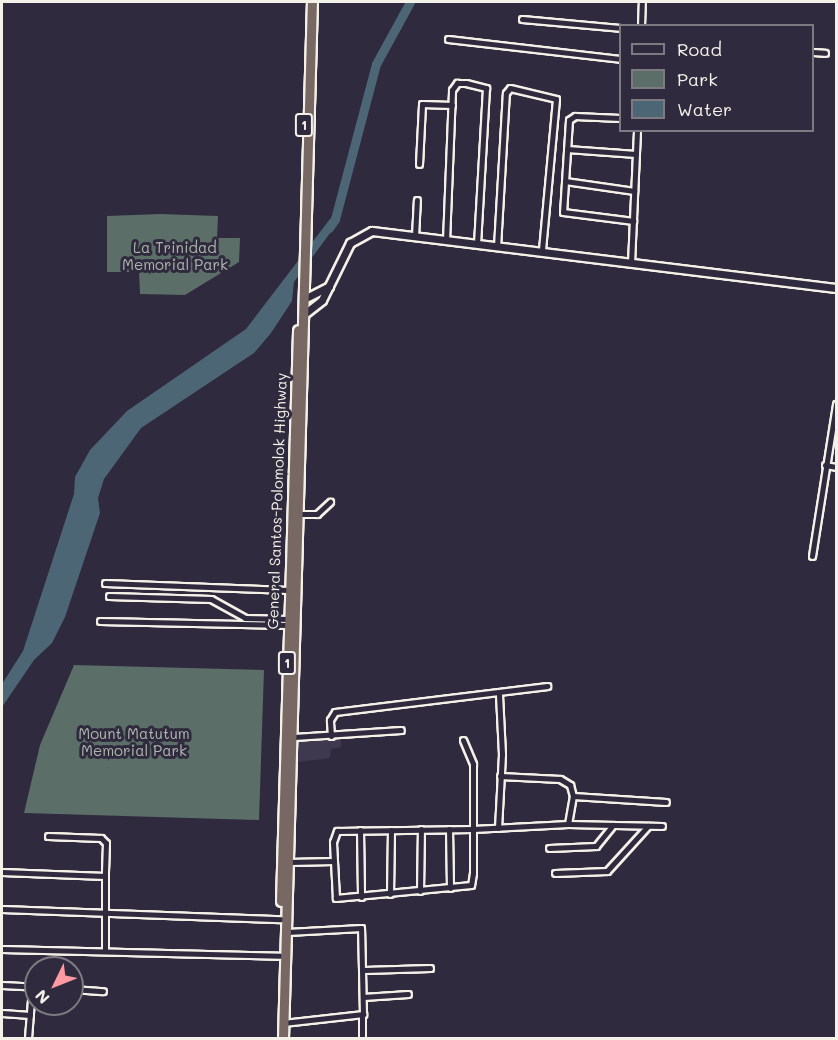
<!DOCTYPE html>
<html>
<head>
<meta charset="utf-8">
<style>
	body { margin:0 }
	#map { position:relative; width:838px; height:1040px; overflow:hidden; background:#2f2a3d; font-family:Mali,sans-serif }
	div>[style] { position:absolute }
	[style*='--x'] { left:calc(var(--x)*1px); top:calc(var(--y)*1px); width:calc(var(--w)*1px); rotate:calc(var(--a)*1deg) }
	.built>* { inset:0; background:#3e394f }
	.green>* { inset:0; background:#5b6e67 }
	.water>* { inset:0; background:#4d6676 }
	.river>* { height:9px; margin:-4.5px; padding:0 4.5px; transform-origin:4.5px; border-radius:4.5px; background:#4d6676 }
	.roads { filter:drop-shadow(2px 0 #f4f1e8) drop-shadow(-2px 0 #f4f1e8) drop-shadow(0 2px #f4f1e8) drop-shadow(0 -2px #f4f1e8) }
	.minor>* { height:5px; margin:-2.5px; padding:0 2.5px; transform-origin:2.5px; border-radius:2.5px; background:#2f2a3d }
	.tertiary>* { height:7px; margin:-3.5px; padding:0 3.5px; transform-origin:3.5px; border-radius:3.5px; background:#2f2a3d }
	.trunk>* { height:9px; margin:-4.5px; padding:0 4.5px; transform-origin:4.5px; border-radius:4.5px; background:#776864 }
	span { translate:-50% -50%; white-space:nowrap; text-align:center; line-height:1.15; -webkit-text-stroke:6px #2f2a3d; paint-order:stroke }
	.shield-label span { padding:2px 4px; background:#2f2a3d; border:2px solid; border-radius:4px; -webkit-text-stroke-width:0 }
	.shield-label { font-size:14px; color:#f4f1e8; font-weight:700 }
	.park-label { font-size:15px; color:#afb6ae }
	.street-label { font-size:15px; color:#f4f1e8 }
	.frame { position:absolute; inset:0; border:3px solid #f4f1e8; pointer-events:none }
	.legend { position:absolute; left:619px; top:24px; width:195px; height:108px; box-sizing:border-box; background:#2f2a3d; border:2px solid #7e7a81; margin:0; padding:8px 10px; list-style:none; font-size:18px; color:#f4f1e8 }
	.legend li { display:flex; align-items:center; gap:12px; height:30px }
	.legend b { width:30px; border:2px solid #7e7a81 }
	.north { position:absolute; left:24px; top:956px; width:60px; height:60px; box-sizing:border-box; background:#2f2a3d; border:2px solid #7e7a81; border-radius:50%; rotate:227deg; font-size:16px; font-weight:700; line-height:24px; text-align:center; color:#f4f1e8 }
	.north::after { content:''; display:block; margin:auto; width:21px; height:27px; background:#ff9aa2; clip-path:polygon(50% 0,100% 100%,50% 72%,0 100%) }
</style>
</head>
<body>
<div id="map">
	<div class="built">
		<i style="clip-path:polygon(341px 738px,341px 747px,331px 749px,330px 758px,297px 762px,298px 742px)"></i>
	</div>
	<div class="green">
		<i style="clip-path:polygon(160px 214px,218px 216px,217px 238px,240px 238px,239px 262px,185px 295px,140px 294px,139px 272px,107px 272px,107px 216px)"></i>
		<i style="clip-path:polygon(74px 665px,264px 670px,259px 820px,24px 813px,40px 745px)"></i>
	</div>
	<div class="water">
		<i style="clip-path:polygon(330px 219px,335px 219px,336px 225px,294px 282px,292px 301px,271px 333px,254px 353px,141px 428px,104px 479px,98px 498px,100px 513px,65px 617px,52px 643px,34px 660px,2px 707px,2px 684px,23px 651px,74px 494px,75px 477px,90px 450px,127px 411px,246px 329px)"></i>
	</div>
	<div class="river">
		<i style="--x:329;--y:228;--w:11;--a:-56"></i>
		<i style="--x:335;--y:219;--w:160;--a:-75.2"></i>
		<i style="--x:376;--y:64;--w:71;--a:-61.3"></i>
	</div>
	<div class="roads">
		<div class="minor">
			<i style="--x:522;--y:19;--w:98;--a:5.2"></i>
			<i style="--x:641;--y:26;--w:24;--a:-88"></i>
			<i style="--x:448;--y:39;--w:173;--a:6.6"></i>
			<i style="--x:812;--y:52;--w:13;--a:4"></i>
			<i style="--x:620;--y:118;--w:45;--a:-177.5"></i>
			<i style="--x:575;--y:116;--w:7;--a:146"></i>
			<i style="--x:569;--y:120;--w:92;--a:93.7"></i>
			<i style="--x:563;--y:212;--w:71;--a:7.3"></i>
			<i style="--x:567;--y:149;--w:69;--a:4.1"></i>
			<i style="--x:419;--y:164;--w:60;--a:-87.1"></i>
			<i style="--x:422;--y:104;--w:30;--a:2"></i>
			<i style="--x:565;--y:181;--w:70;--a:8.2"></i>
			<i style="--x:415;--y:236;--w:36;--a:-87"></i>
			<i style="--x:446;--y:241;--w:151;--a:-87.7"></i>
			<i style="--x:452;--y:90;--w:9;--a:-54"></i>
			<i style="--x:457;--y:83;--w:9;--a:0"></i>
			<i style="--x:466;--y:83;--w:21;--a:14"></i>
			<i style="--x:486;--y:88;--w:156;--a:93.3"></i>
			<i style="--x:497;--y:247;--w:154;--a:-86.7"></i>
			<i style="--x:506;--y:93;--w:6;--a:-51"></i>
			<i style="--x:510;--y:88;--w:47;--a:13.4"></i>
			<i style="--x:556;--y:99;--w:153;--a:95.3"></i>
			<i style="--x:631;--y:263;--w:133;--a:-87.4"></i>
			<i style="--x:825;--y:465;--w:11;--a:10"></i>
			<i style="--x:300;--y:514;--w:17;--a:0"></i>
			<i style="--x:317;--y:514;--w:18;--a:-43"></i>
			<i style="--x:812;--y:556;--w:154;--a:-81"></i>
			<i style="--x:105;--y:583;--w:183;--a:2.2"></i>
			<i style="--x:274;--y:590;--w:29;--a:90"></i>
			<i style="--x:109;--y:596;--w:102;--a:1.7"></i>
			<i style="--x:211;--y:599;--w:39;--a:29"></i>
			<i style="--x:245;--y:618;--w:43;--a:1.3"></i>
			<i style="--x:100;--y:621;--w:188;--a:1.2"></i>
			<i style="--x:331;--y:736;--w:16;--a:-94"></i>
			<i style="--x:330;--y:720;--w:9;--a:-58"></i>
			<i style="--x:335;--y:712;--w:214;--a:-7"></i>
			<i style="--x:294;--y:737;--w:107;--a:-3.7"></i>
			<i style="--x:463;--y:740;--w:26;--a:67"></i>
			<i style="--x:473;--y:764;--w:109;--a:90"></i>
			<i style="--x:473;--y:873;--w:12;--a:99"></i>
			<i style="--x:471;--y:885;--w:136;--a:174.5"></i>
			<i style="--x:336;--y:898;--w:56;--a:-93.1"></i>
			<i style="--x:333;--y:842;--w:12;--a:-70"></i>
			<i style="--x:337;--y:831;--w:136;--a:-0.8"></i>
			<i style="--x:473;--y:829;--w:95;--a:-3"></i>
			<i style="--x:568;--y:824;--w:94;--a:1.2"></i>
			<i style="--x:500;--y:776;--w:60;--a:2.9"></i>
			<i style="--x:560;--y:779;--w:12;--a:31"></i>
			<i style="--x:570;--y:785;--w:11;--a:75"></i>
			<i style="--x:568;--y:824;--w:28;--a:-80"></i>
			<i style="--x:573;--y:796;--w:93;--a:3.7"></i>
			<i style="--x:498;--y:828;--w:74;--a:-86.9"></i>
			<i style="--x:502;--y:754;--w:60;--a:-92.9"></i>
			<i style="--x:449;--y:829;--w:59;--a:89"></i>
			<i style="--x:360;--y:830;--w:67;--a:89.1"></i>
			<i style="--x:48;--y:836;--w:53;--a:2.2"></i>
			<i style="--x:101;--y:838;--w:7;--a:45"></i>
			<i style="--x:106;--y:843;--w:33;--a:92"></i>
			<i style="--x:549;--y:848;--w:47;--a:-2.4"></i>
			<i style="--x:596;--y:846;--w:27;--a:-51"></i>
			<i style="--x:289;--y:862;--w:44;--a:-1.3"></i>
			<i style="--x:2;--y:872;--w:103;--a:2.2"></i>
			<i style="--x:105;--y:876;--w:75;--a:90"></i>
			<i style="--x:555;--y:873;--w:52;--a:-2.2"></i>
			<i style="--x:607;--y:871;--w:61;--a:-47.7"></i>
			<i style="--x:420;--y:891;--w:62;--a:-89.1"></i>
			<i style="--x:390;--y:894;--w:64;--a:-89.1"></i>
			<i style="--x:2;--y:909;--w:279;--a:2.1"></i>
			<i style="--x:2;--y:949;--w:278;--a:1.4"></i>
			<i style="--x:364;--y:970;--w:66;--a:-1.7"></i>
			<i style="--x:2;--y:985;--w:34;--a:3"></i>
			<i style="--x:72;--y:989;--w:31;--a:4"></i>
			<i style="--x:363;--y:997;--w:45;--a:-3.8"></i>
			<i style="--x:2;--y:1013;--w:28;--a:4"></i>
			<i style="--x:283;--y:1023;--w:81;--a:-6.4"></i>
			<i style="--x:363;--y:1014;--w:86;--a:-91.3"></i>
			<i style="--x:361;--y:928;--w:74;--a:176.9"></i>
			<i style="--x:362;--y:1036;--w:19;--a:-90"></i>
			<i style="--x:28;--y:1038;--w:51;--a:-85.5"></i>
		</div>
		<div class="tertiary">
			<i style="--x:304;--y:299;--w:28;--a:-27"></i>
			<i style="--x:303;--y:315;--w:24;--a:-38"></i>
			<i style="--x:322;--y:300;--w:64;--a:-63.8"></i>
			<i style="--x:350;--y:243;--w:25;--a:-29"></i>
			<i style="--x:372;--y:231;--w:467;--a:7"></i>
		</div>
		<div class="trunk">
			<i style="--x:281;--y:901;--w:571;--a:-88.29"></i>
			<i style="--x:283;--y:1038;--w:1036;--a:-88.4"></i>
		</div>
	</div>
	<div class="shield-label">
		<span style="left:304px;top:125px">1</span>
		<span style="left:287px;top:663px">1</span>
	</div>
	<div class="park-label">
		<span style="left:175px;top:256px">La Trinidad<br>Memorial Park</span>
		<span style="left:134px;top:742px">Mount Matutum<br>Memorial Park</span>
	</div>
	<div class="street-label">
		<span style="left:277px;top:501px;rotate:-88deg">General Santos-Polomolok Highway</span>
	</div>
	<div class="frame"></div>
	<ul class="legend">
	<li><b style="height:8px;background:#2f2a3d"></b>Road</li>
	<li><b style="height:16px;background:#5b6e67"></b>Park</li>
	<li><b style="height:16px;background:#4d6676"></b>Water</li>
	</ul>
	<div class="north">N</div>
</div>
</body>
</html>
